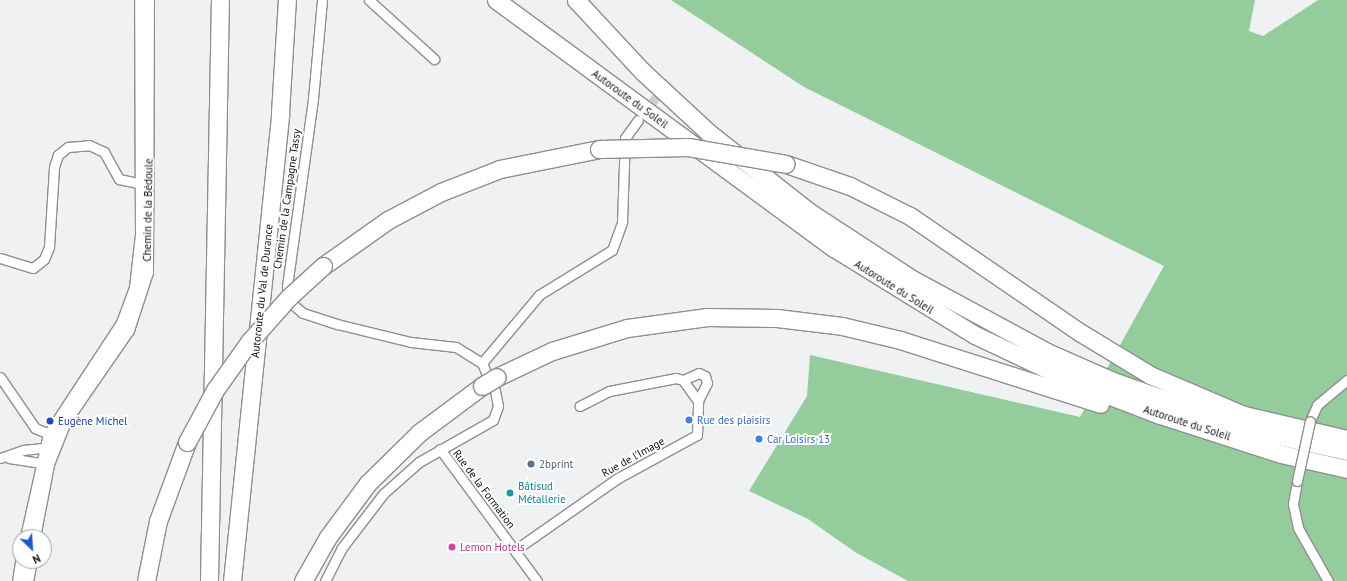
<!DOCTYPE html>
<html>
<head>
<meta charset="utf-8">
<style>
	body { margin:0 }
	#map { position:relative; width:1347px; height:581px; overflow:hidden; background:#eff1f3; font-family:"PT Sans",sans-serif }
	div>[style] { position:absolute }
	[style*='--x'] { left:calc(var(--x)*1px); top:calc(var(--y)*1px); width:calc(var(--w)*1px); rotate:calc(var(--a)*1deg) }
	.forest>* { inset:0; background:#94cc9c }
	.minor-tunnel>* { height:9px; margin-top:-4.5px; transform-origin:0; background:repeating-linear-gradient(90deg,#cecfd1 0 9px,transparent 0 13.5px) }
	.roads { filter:drop-shadow(1px 0 #8e8f91) drop-shadow(-1px 0 #8e8f91) drop-shadow(0 1px #8e8f91) drop-shadow(0 -1px #8e8f91) }
	.minor>* { height:9px; margin:-4.5px; padding:0 4.5px; transform-origin:4.5px; border-radius:4.5px; background:#fff }
	.tertiary>* { height:11px; margin:-5.5px; padding:0 5.5px; transform-origin:5.5px; border-radius:5.5px; background:#fff }
	.motorway>* { height:17px; margin:-8.5px; padding:0 8.5px; transform-origin:8.5px; border-radius:8.5px; background:#fff }
	.bridges { filter:drop-shadow(1px 0 #8e8f91) drop-shadow(-1px 0 #8e8f91) drop-shadow(0 1px #8e8f91) drop-shadow(0 -1px #8e8f91) }
	.minor-bridge>* { height:9px; margin:-4.5px; padding:0 4.5px; transform-origin:4.5px; border-radius:4.5px; background:#fff }
	.motorway-bridge>* { height:17px; margin:-8.5px; padding:0 8.5px; transform-origin:8.5px; border-radius:8.5px; background:#fff }
	.dots>* { width:11px; height:11px; translate:-50% -50%; box-sizing:border-box; border:2px solid #fff; border-radius:50% }
	span { translate:-50% -50%; white-space:nowrap; text-align:center; line-height:1.15; -webkit-text-stroke:4px #fff; paint-order:stroke }
	.street-label { font-size:11px; color:#101011 }
	.shop-label { font-size:11px; color:#366cbe }
	.left { translate:0 -50%; text-align:left }
	.transit-label { font-size:11px; color:#164399 }
	.service-label { font-size:11px; color:#4e5e75 }
	.culture-label { font-size:11px; color:#0d838f }
	.hotel-label { font-size:11px; color:#b23c85 }
	.north { position:absolute; left:12px; top:529px; width:40px; height:40px; box-sizing:border-box; background:#fff; border:1px solid #9f9fa0; border-radius:50%; rotate:155deg; font-size:11px; font-weight:700; line-height:16px; text-align:center; color:#101011 }
	.north::after { content:''; display:block; margin:auto; width:14px; height:18px; background:#1a5bc7; clip-path:polygon(50% 0,100% 100%,50% 72%,0 100%) }
</style>
</head>
<body>
<div id="map">
	<div class="forest">
		<i style="clip-path:polygon(671px 0,1255px 0,1249px 31px,1263px 36px,1318px 0,1347px 0,1347px 581px,908px 581px,855px 552px,808px 519px,749px 491px,807px 396px,810px 355px,1080px 417px,1164px 266px,804px 87px)"></i>
	</div>
	<div class="minor-tunnel">
		<i style="--x:644;--y:113;--w:41;--a:-52"></i>
	</div>
	<div class="roads">
		<div class="minor">
			<i style="--x:322;--y:0;--w:99;--a:95.2"></i>
			<i style="--x:313;--y:99;--w:190;--a:97.9"></i>
			<i style="--x:287;--y:287;--w:14;--a:82"></i>
			<i style="--x:289;--y:301;--w:18;--a:41"></i>
			<i style="--x:303;--y:313;--w:36;--a:18"></i>
			<i style="--x:337;--y:324;--w:76;--a:13.7"></i>
			<i style="--x:411;--y:342;--w:45;--a:6.3"></i>
			<i style="--x:456;--y:347;--w:31;--a:32"></i>
			<i style="--x:482;--y:363;--w:13;--a:67"></i>
			<i style="--x:369;--y:0;--w:88;--a:42.2"></i>
			<i style="--x:0;--y:258;--w:34;--a:17"></i>
			<i style="--x:33;--y:268;--w:14;--a:-39"></i>
			<i style="--x:44;--y:259;--w:13;--a:-67"></i>
			<i style="--x:49;--y:247;--w:80;--a:-86.4"></i>
			<i style="--x:54;--y:167;--w:13;--a:-72"></i>
			<i style="--x:58;--y:155;--w:13;--a:-39"></i>
			<i style="--x:68;--y:147;--w:21;--a:-5"></i>
			<i style="--x:89;--y:145;--w:17;--a:25"></i>
			<i style="--x:104;--y:152;--w:31;--a:61"></i>
			<i style="--x:119;--y:179;--w:29;--a:12"></i>
			<i style="--x:482;--y:363;--w:89;--a:-50"></i>
			<i style="--x:539;--y:295;--w:86;--a:-31.7"></i>
			<i style="--x:612;--y:250;--w:30;--a:-70"></i>
			<i style="--x:622;--y:222;--w:84;--a:-88"></i>
			<i style="--x:625;--y:138;--w:22;--a:-54"></i>
			<i style="--x:0;--y:377;--w:62;--a:55.5"></i>
			<i style="--x:35;--y:428;--w:15;--a:23"></i>
			<i style="--x:683;--y:380;--w:17;--a:-24"></i>
			<i style="--x:699;--y:373;--w:7;--a:27"></i>
			<i style="--x:705;--y:376;--w:7;--a:74"></i>
			<i style="--x:707;--y:383;--w:20;--a:117"></i>
			<i style="--x:1310;--y:421;--w:17;--a:-66"></i>
			<i style="--x:1317;--y:405;--w:39;--a:-40"></i>
			<i style="--x:440;--y:449;--w:164;--a:53.7"></i>
			<i style="--x:0;--y:458;--w:24;--a:-19"></i>
			<i style="--x:23;--y:450;--w:30;--a:-6"></i>
			<i style="--x:9;--y:458;--w:39;--a:9"></i>
			<i style="--x:1297;--y:481;--w:23;--a:100"></i>
			<i style="--x:1293;--y:504;--w:25;--a:78"></i>
			<i style="--x:1298;--y:528;--w:61;--a:60.5"></i>
			<i style="--x:515;--y:550;--w:126;--a:-35"></i>
			<i style="--x:618;--y:478;--w:90;--a:-28.6"></i>
			<i style="--x:697;--y:435;--w:34;--a:-88"></i>
			<i style="--x:698;--y:401;--w:26;--a:-126"></i>
			<i style="--x:683;--y:380;--w:7;--a:-164"></i>
			<i style="--x:676;--y:378;--w:68;--a:169"></i>
			<i style="--x:609;--y:391;--w:33;--a:153"></i>
			<i style="--x:325;--y:581;--w:36;--a:-63"></i>
			<i style="--x:341;--y:549;--w:69;--a:-52.6"></i>
			<i style="--x:383;--y:494;--w:48;--a:-41.6"></i>
			<i style="--x:419;--y:462;--w:85;--a:-29.6"></i>
			<i style="--x:493;--y:420;--w:15;--a:-70"></i>
			<i style="--x:498;--y:406;--w:16;--a:-101"></i>
		</div>
		<div class="tertiary">
			<i style="--x:26;--y:537;--w:106;--a:-77.4"></i>
			<i style="--x:49;--y:434;--w:133;--a:-56.7"></i>
			<i style="--x:122;--y:323;--w:38;--a:-70"></i>
			<i style="--x:135;--y:287;--w:53;--a:-83.5"></i>
			<i style="--x:141;--y:234;--w:234;--a:-90.2"></i>
			<i style="--x:34;--y:537;--w:74;--a:-79.1"></i>
			<i style="--x:48;--y:464;--w:46;--a:-68.4"></i>
			<i style="--x:65;--y:421;--w:111;--a:-55.3"></i>
			<i style="--x:128;--y:330;--w:61;--a:-71.9"></i>
			<i style="--x:147;--y:272;--w:272;--a:-89.8"></i>
			<i style="--x:18;--y:581;--w:20;--a:-81"></i>
			<i style="--x:27;--y:581;--w:20;--a:-79"></i>
		</div>
		<div class="motorway">
			<i style="--x:496;--y:0;--w:419;--a:36.3"></i>
			<i style="--x:834;--y:248;--w:166;--a:31.7"></i>
			<i style="--x:975;--y:335;--w:110;--a:25.4"></i>
			<i style="--x:1074;--y:382;--w:92;--a:21"></i>
			<i style="--x:1160;--y:415;--w:127;--a:17.9"></i>
			<i style="--x:1281;--y:454;--w:68;--a:12.8"></i>
			<i style="--x:576;--y:0;--w:97;--a:47.1"></i>
			<i style="--x:642;--y:71;--w:91;--a:42.8"></i>
			<i style="--x:709;--y:133;--w:126;--a:38.2"></i>
			<i style="--x:808;--y:211;--w:124;--a:33.2"></i>
			<i style="--x:912;--y:279;--w:153;--a:28.4"></i>
			<i style="--x:1047;--y:352;--w:72;--a:23.7"></i>
			<i style="--x:1113;--y:381;--w:146;--a:19.5"></i>
			<i style="--x:1251;--y:430;--w:98;--a:12.3"></i>
			<i style="--x:786;--y:164;--w:68;--a:19"></i>
			<i style="--x:850;--y:186;--w:67;--a:26.6"></i>
			<i style="--x:910;--y:216;--w:207;--a:34.4"></i>
			<i style="--x:1081;--y:333;--w:81;--a:31.3"></i>
			<i style="--x:1150;--y:375;--w:102;--a:23.1"></i>
			<i style="--x:1244;--y:415;--w:106;--a:13.1"></i>
			<i style="--x:323;--y:266;--w:80;--a:-35.3"></i>
			<i style="--x:388;--y:220;--w:60;--a:-27.8"></i>
			<i style="--x:441;--y:192;--w:63;--a:-21.3"></i>
			<i style="--x:500;--y:169;--w:101;--a:-11.4"></i>
			<i style="--x:497;--y:377;--w:61;--a:-25.3"></i>
			<i style="--x:552;--y:351;--w:78;--a:-17"></i>
			<i style="--x:627;--y:328;--w:81;--a:-7.8"></i>
			<i style="--x:707;--y:317;--w:70;--a:0.8"></i>
			<i style="--x:777;--y:318;--w:65;--a:7"></i>
			<i style="--x:842;--y:326;--w:60;--a:13.6"></i>
			<i style="--x:900;--y:340;--w:210;--a:17.7"></i>
			<i style="--x:146;--y:581;--w:61;--a:-78.7"></i>
			<i style="--x:158;--y:521;--w:84;--a:-69.8"></i>
			<i style="--x:209;--y:581;--w:581;--a:-88.92"></i>
			<i style="--x:232;--y:581;--w:470;--a:-84.1"></i>
			<i style="--x:280;--y:113;--w:113;--a:-86.5"></i>
			<i style="--x:303;--y:581;--w:51;--a:-60.4"></i>
			<i style="--x:328;--y:537;--w:67;--a:-53.5"></i>
			<i style="--x:368;--y:483;--w:73;--a:-44.4"></i>
			<i style="--x:420;--y:432;--w:77;--a:-36.6"></i>
		</div>
	</div>
	<div class="bridges">
		<div class="minor-bridge">
			<i style="--x:1297;--y:481;--w:61;--a:-77.8"></i>
		</div>
		<div class="motorway-bridge">
			<i style="--x:599;--y:149;--w:89;--a:-1.3"></i>
			<i style="--x:688;--y:147;--w:99;--a:9.8"></i>
			<i style="--x:482;--y:386;--w:17;--a:-31"></i>
			<i style="--x:187;--y:442;--w:59;--a:-61.7"></i>
			<i style="--x:215;--y:390;--w:59;--a:-54.7"></i>
			<i style="--x:249;--y:342;--w:60;--a:-48.4"></i>
			<i style="--x:289;--y:297;--w:46;--a:-42.4"></i>
		</div>
	</div>
	<div class="dots">
		<i style="left:689px;top:420px;background:#3f7fe0"></i>
		<i style="left:50px;top:421px;background:#1a4fb4"></i>
		<i style="left:759px;top:439px;background:#3f7fe0"></i>
		<i style="left:531px;top:464px;background:#5c6f8a"></i>
		<i style="left:510px;top:493px;background:#0f9aa8"></i>
		<i style="left:452px;top:547px;background:#d1479c"></i>
	</div>
	<div class="street-label">
		<span style="left:630px;top:99px;rotate:36deg">Autoroute du Soleil</span>
		<span style="left:287px;top:199px;rotate:-82deg">Chemin de la Campagne Tassy</span>
		<span style="left:148px;top:210px;rotate:-89deg">Chemin de la Bédoule</span>
		<span style="left:894px;top:287px;rotate:32deg">Autoroute du Soleil</span>
		<span style="left:262px;top:291px;rotate:-84deg">Autoroute du Val de Durance</span>
		<span style="left:1187px;top:423px;rotate:18deg">Autoroute du Soleil</span>
		<span style="left:633px;top:457px;rotate:-29deg">Rue de l’Image</span>
		<span style="left:484px;top:489px;rotate:53deg">Rue de la Formation</span>
	</div>
	<div class="shop-label">
		<span class="left" style="left:697px;top:420px">Rue des plaisirs</span>
		<span class="left" style="left:767px;top:439px">Car Loisirs 13</span>
	</div>
	<div class="transit-label">
		<span class="left" style="left:58px;top:421px">Eugène Michel</span>
	</div>
	<div class="service-label">
		<span class="left" style="left:539px;top:464px">2bprint</span>
	</div>
	<div class="culture-label">
		<span class="left" style="left:518px;top:493px">Bâtisud<br>Métallerie</span>
	</div>
	<div class="hotel-label">
		<span class="left" style="left:460px;top:547px">Lemon Hotels</span>
	</div>
	<div class="north">N</div>
</div>
</body>
</html>
